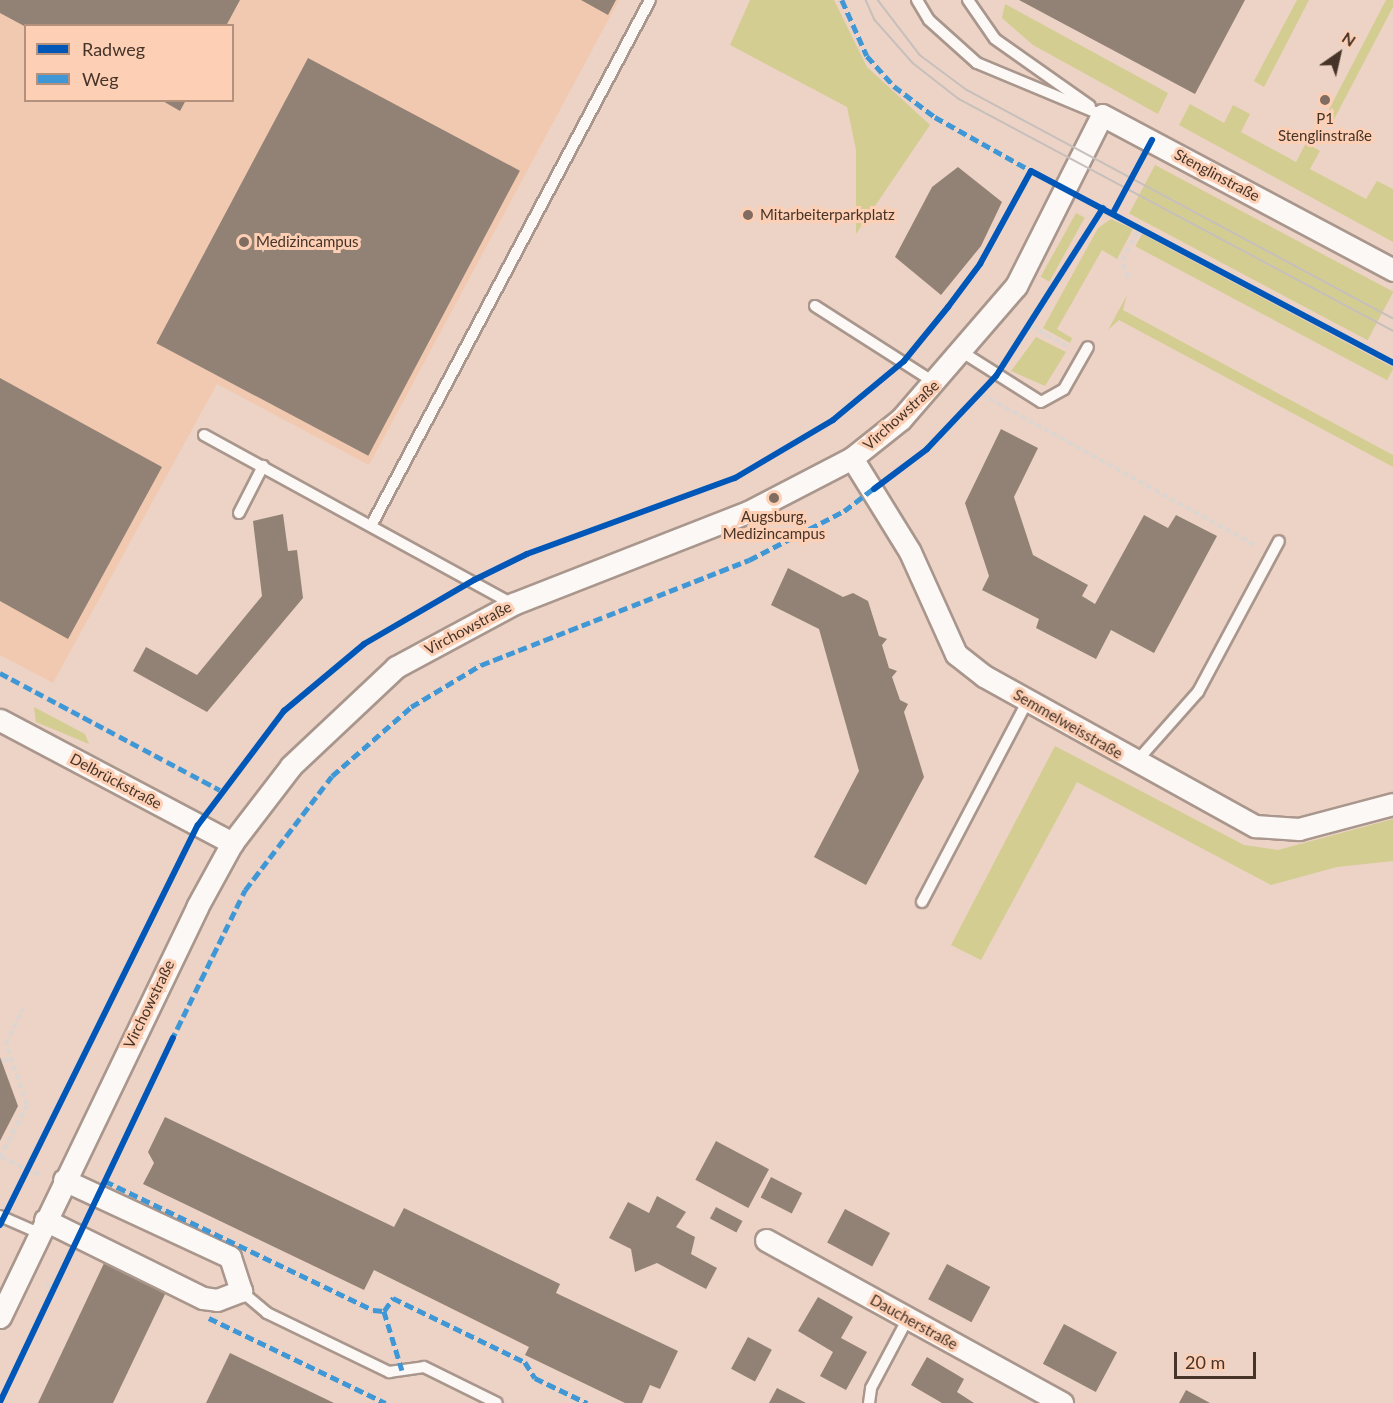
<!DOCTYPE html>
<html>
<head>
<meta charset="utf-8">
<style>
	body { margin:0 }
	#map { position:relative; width:1393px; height:1403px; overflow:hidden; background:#ecd3c5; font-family:Lato,sans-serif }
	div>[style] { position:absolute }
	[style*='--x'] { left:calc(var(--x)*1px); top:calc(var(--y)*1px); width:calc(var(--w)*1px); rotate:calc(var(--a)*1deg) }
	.built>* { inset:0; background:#f1c9b1 }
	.green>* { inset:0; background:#d4cd92; transform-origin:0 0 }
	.building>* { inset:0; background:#928275; transform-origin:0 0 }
	.path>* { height:4px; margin-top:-2px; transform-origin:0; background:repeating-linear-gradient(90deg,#ddd5d0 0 6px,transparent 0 9px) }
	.roads { filter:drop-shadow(2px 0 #a9968c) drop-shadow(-2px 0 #a9968c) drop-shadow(0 2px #a9968c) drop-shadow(0 -2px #a9968c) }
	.service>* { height:10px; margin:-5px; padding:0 5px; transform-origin:5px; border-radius:5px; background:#fcf8f6 }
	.minor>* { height:21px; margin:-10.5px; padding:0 10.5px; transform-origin:10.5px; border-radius:10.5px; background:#fcf8f6 }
	.tram>* { height:1.5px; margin:-0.75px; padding:0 0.75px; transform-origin:0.75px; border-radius:0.75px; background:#c7bfbc }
	.quiet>* { height:4.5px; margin-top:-2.25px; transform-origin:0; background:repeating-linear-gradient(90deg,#4097d6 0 9px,transparent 0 13.5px) }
	.cycleway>* { height:6px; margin:-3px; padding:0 3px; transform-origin:3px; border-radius:3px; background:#0057b8 }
	.dots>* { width:16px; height:16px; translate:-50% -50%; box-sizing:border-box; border:3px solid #fdcfb4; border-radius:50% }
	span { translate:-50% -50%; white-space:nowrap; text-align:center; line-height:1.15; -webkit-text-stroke:6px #fdcfb4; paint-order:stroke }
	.poi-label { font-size:15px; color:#463429 }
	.left { translate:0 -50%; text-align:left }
	.street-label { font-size:15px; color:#463429 }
	.legend { position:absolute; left:24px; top:24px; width:210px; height:78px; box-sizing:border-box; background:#fdcfb4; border:2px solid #b4917c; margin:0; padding:8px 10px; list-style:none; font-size:18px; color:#463429 }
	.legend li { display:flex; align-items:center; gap:12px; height:30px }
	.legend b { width:30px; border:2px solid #b4917c }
	.north { position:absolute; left:1309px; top:24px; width:60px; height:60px; -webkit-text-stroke:4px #fdcfb4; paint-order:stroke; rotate:34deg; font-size:16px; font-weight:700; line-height:24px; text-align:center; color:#463429 }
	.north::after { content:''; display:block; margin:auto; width:21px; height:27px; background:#463429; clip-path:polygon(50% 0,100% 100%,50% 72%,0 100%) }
	.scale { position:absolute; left:1174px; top:1352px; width:82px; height:27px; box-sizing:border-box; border:3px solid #463429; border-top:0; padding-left:8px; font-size:18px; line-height:21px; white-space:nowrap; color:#463429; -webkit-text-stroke:4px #fdcfb4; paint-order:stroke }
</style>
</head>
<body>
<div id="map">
	<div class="built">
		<i style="clip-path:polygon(evenodd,0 0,619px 0,369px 465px,217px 384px,53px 683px,0 655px,0 0,26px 26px,232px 26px,232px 100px,26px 100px,26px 26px)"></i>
	</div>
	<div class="green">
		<i style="clip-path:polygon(750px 0,834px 0,867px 67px,930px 125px,856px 234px,856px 150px,847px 107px,730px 45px)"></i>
		<i style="clip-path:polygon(1297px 0,1309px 0,1264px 87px,1254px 81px)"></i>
		<i style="clip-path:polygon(1386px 0,1393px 0,1393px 7px,1331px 125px,1323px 121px)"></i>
		<i style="clip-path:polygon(1005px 4px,1168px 93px,1158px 114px,1033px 45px,1002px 18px)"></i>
		<i style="clip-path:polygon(1190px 104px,1224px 123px,1233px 105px,1250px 114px,1241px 132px,1296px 162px,1306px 143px,1320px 151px,1310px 169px,1366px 199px,1377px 181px,1393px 189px,1393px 242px,1179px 125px)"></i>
		<i style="left:1155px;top:165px;width:270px;height:55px;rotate:28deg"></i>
		<i style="left:1076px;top:213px;width:10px;height:73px;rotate:29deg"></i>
		<i style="clip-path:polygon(1111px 219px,1133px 229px,1117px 259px,1102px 250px,1057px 329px,1072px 338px,1070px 343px,1043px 328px,1098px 228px)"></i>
		<i style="left:1142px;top:234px;width:285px;height:14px;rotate:28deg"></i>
		<i style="clip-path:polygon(1127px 295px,1123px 310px,1393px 455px,1393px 467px,1119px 320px,1108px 330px)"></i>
		<i style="clip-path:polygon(1036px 337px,1066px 352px,1045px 386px,1011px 371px)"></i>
		<i style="clip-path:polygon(34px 707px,85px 734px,89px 744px,36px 722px)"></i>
		<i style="clip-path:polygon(1055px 746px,1244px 845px,1278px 850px,1393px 819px,1393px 861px,1337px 867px,1271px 885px,1077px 782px,981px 960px,951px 945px)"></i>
	</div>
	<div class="building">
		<i style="clip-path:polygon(0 0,240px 0,226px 26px,26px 27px,0 13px)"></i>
		<i style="clip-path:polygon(581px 0,616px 0,608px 15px)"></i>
		<i style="clip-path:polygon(1019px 0,1245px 0,1195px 94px)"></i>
		<i style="left:308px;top:58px;width:240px;height:323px;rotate:28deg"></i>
		<i style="clip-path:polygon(161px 100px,186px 100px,180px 111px)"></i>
		<i style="clip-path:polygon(958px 167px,1002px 202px,981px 246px,941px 295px,895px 257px,932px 187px)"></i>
		<i style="clip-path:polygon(0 378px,162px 467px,68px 639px,0 601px)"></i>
		<i style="clip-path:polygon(1001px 429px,1038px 448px,1014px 497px,1033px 555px,1088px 585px,1082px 596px,1095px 604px,1144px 515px,1168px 528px,1176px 515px,1217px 536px,1154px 653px,1111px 630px,1096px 659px,1036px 628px,1039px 619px,982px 590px,989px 576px,965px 503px)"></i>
		<i style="clip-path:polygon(283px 514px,288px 551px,297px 550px,303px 598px,207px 712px,133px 671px,146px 647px,197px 675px,262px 596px,253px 521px)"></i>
		<i style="clip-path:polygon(788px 568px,843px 597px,853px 593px,868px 601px,879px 636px,887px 639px,882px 645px,889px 668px,897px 671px,892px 677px,900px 700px,908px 704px,904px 712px,924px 777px,866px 885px,814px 857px,859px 771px,819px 629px,771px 605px)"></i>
		<i style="clip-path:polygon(0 1057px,18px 1106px,0 1141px)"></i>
		<i style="clip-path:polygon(165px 1117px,394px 1227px,404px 1208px,560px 1284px,556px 1293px,678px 1351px,660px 1389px,650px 1385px,642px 1403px,625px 1403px,525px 1355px,529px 1347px,374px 1270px,364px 1290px,143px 1184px,154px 1163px,148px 1152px)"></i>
		<i style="left:716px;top:1141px;width:60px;height:44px;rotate:28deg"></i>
		<i style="left:771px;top:1177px;width:35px;height:23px;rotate:27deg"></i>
		<i style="clip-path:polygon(657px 1196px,686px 1212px,676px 1227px,695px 1237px,691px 1254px,717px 1268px,706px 1289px,657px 1263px,635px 1272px,631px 1249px,609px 1238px,628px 1202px,649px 1213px)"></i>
		<i style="left:716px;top:1207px;width:30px;height:13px;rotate:28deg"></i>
		<i style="left:845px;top:1209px;width:51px;height:38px;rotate:28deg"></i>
		<i style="clip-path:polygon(106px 1259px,168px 1288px,113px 1403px,38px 1403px)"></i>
		<i style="left:947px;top:1264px;width:49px;height:40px;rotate:28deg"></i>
		<i style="clip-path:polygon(818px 1297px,853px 1317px,841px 1338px,867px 1352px,846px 1390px,820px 1376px,833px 1352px,798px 1331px)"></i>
		<i style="left:1064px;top:1324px;width:60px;height:45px;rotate:28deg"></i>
		<i style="left:748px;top:1337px;width:27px;height:36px;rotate:28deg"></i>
		<i style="clip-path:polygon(230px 1353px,334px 1403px,206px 1403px)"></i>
		<i style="clip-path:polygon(927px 1357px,964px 1379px,957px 1392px,974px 1403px,942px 1403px,911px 1385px)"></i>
		<i style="clip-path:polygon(777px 1388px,806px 1403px,769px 1403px)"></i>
		<i style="clip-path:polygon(1186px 1390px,1210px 1403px,1179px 1403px)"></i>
	</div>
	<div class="path">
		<i style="--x:1128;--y:278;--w:18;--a:-109"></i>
		<i style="--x:1122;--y:261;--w:38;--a:-62"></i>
		<i style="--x:1031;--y:326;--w:41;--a:29.1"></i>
		<i style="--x:981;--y:394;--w:314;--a:28.9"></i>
		<i style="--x:2;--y:1061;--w:9;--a:-18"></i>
		<i style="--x:1;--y:1157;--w:43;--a:24.8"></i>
		<i style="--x:0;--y:1158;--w:59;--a:-63"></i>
		<i style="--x:27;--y:1105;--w:65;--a:-109"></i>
		<i style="--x:6;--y:1044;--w:39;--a:-64"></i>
		<i style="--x:46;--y:1284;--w:9;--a:27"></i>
	</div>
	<div class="roads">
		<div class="service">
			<i style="--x:917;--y:0;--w:23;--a:59"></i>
			<i style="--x:929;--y:20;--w:64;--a:41.9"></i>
			<i style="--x:977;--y:63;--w:135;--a:22.6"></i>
			<i style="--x:968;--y:0;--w:47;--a:55.3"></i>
			<i style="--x:995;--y:39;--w:116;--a:35.2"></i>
			<i style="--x:815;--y:306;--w:145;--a:32.6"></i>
			<i style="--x:962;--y:352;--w:93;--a:32.3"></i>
			<i style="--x:1041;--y:402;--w:26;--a:-29"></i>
			<i style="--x:1064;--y:389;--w:48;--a:-60.3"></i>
			<i style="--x:204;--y:435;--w:352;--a:28.7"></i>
			<i style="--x:239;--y:513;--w:53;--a:-62.9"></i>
			<i style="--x:372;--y:524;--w:593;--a:-62.05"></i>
			<i style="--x:1136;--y:762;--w:94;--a:-48.5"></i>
			<i style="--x:1198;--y:692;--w:171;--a:-61.8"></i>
			<i style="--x:922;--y:902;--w:228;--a:-62.3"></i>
			<i style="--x:0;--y:1216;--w:43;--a:23.6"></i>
			<i style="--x:241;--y:1291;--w:34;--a:40"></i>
			<i style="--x:267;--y:1313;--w:136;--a:25.8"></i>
			<i style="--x:389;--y:1372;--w:35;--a:-8"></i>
			<i style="--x:424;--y:1367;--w:81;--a:26.3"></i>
			<i style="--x:869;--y:1403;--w:15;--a:-82"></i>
			<i style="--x:871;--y:1388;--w:79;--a:-62.1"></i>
		</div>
		<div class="minor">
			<i style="--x:852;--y:458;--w:110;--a:58.3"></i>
			<i style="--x:910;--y:552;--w:112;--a:65.7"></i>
			<i style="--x:956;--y:654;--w:36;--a:38"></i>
			<i style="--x:984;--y:676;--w:310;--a:29"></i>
			<i style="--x:1255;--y:826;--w:44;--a:3.9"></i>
			<i style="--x:1299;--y:829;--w:97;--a:-14.9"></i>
			<i style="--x:0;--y:720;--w:263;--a:27.9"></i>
			<i style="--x:45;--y:1220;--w:176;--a:26.3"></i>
			<i style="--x:203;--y:1298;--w:14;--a:8"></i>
			<i style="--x:217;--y:1300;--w:26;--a:-21"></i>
			<i style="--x:241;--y:1291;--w:36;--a:-108"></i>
			<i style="--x:230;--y:1257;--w:183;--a:-155.1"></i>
			<i style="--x:766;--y:1240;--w:338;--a:28.8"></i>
			<i style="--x:0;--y:1317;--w:455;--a:-64.3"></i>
			<i style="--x:197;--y:907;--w:73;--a:-61.3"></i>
			<i style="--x:232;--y:843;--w:97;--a:-52.5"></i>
			<i style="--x:291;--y:766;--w:144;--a:-43.3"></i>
			<i style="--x:396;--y:667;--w:133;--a:-28.3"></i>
			<i style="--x:513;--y:604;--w:252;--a:-21.4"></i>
			<i style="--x:748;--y:512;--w:117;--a:-27.4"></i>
			<i style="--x:852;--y:458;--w:63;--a:-38.5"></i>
			<i style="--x:901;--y:419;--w:176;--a:-49.2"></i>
			<i style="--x:1016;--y:286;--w:191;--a:-63.3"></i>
			<i style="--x:1102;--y:115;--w:330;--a:28"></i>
		</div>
	</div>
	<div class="tram">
		<i style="--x:866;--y:0;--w:22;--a:66"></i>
		<i style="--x:875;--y:20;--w:57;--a:48.5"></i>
		<i style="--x:913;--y:63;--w:58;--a:38"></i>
		<i style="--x:959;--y:99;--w:492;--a:28.1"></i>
		<i style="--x:878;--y:0;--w:69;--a:52.6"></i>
		<i style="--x:920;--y:55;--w:59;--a:36.7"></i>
		<i style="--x:967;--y:90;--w:483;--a:28.2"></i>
	</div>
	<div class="quiet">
		<i style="--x:842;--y:0;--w:61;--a:65.9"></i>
		<i style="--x:867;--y:56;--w:40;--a:48"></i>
		<i style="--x:894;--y:86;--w:51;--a:37.1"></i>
		<i style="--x:935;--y:117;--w:115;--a:29.2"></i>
		<i style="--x:0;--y:673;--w:249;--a:28"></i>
		<i style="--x:171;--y:1041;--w:168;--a:-63.9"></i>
		<i style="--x:245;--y:890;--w:143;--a:-52.7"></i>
		<i style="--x:332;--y:776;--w:105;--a:-41.1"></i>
		<i style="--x:411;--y:707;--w:82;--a:-31"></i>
		<i style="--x:481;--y:665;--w:288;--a:-21.4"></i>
		<i style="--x:749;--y:560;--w:107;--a:-27.3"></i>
		<i style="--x:844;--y:511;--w:43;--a:-37.4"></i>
		<i style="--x:105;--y:1181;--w:297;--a:25.7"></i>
		<i style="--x:373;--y:1310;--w:11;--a:5"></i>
		<i style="--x:384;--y:1311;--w:16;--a:-55"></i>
		<i style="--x:393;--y:1298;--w:147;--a:25.9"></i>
		<i style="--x:525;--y:1362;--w:19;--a:58"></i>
		<i style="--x:535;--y:1378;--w:58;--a:25.7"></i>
		<i style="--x:384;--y:1311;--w:62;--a:73"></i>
		<i style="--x:209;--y:1318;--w:196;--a:25.7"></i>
	</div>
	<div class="cycleway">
		<i style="--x:1113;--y:213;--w:83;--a:-61.9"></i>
		<i style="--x:874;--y:489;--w:66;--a:-37"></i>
		<i style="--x:927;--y:449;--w:100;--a:-46.6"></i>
		<i style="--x:996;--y:376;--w:199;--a:-57.5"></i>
		<i style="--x:0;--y:1225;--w:446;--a:-63.7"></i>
		<i style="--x:198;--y:825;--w:143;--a:-53"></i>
		<i style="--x:284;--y:711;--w:104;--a:-39.9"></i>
		<i style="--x:364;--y:644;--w:127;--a:-30.2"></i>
		<i style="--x:474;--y:580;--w:59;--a:-26.1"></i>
		<i style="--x:527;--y:554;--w:221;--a:-20.1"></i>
		<i style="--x:735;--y:478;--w:114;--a:-30.6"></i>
		<i style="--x:833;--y:420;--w:92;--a:-39.7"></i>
		<i style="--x:904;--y:361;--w:70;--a:-50.8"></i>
		<i style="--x:948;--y:307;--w:54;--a:-53.3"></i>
		<i style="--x:980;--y:264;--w:106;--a:-61.3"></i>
		<i style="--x:1031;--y:171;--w:410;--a:27.9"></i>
		<i style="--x:0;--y:1402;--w:403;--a:-64.6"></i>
	</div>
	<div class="dots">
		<i style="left:1325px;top:100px;background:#806c60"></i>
		<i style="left:748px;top:215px;background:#806c60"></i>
		<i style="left:244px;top:242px;background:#806c60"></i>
		<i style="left:774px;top:498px;background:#806c60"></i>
	</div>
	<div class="poi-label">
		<span style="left:1325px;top:127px">P1<br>Stenglinstraße</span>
		<span class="left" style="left:760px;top:215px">Mitarbeiterparkplatz</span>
		<span class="left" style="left:256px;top:242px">Medizincampus</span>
		<span style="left:774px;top:525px">Augsburg,<br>Medizincampus</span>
	</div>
	<div class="street-label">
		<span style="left:1217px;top:175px;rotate:28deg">Stenglinstraße</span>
		<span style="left:901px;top:415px;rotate:-42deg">Virchowstraße</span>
		<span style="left:468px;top:628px;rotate:-28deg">Virchowstraße</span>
		<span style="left:1068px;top:724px;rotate:30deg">Semmelweisstraße</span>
		<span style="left:116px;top:781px;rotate:28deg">Delbrückstraße</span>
		<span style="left:149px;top:1004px;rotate:-64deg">Virchowstraße</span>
		<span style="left:914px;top:1322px;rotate:29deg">Daucherstraße</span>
	</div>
	<ul class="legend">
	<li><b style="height:8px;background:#0057b8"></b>Radweg</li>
	<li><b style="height:8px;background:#4097d6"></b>Weg</li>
	</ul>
	<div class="north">N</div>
	<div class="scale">20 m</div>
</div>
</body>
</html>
